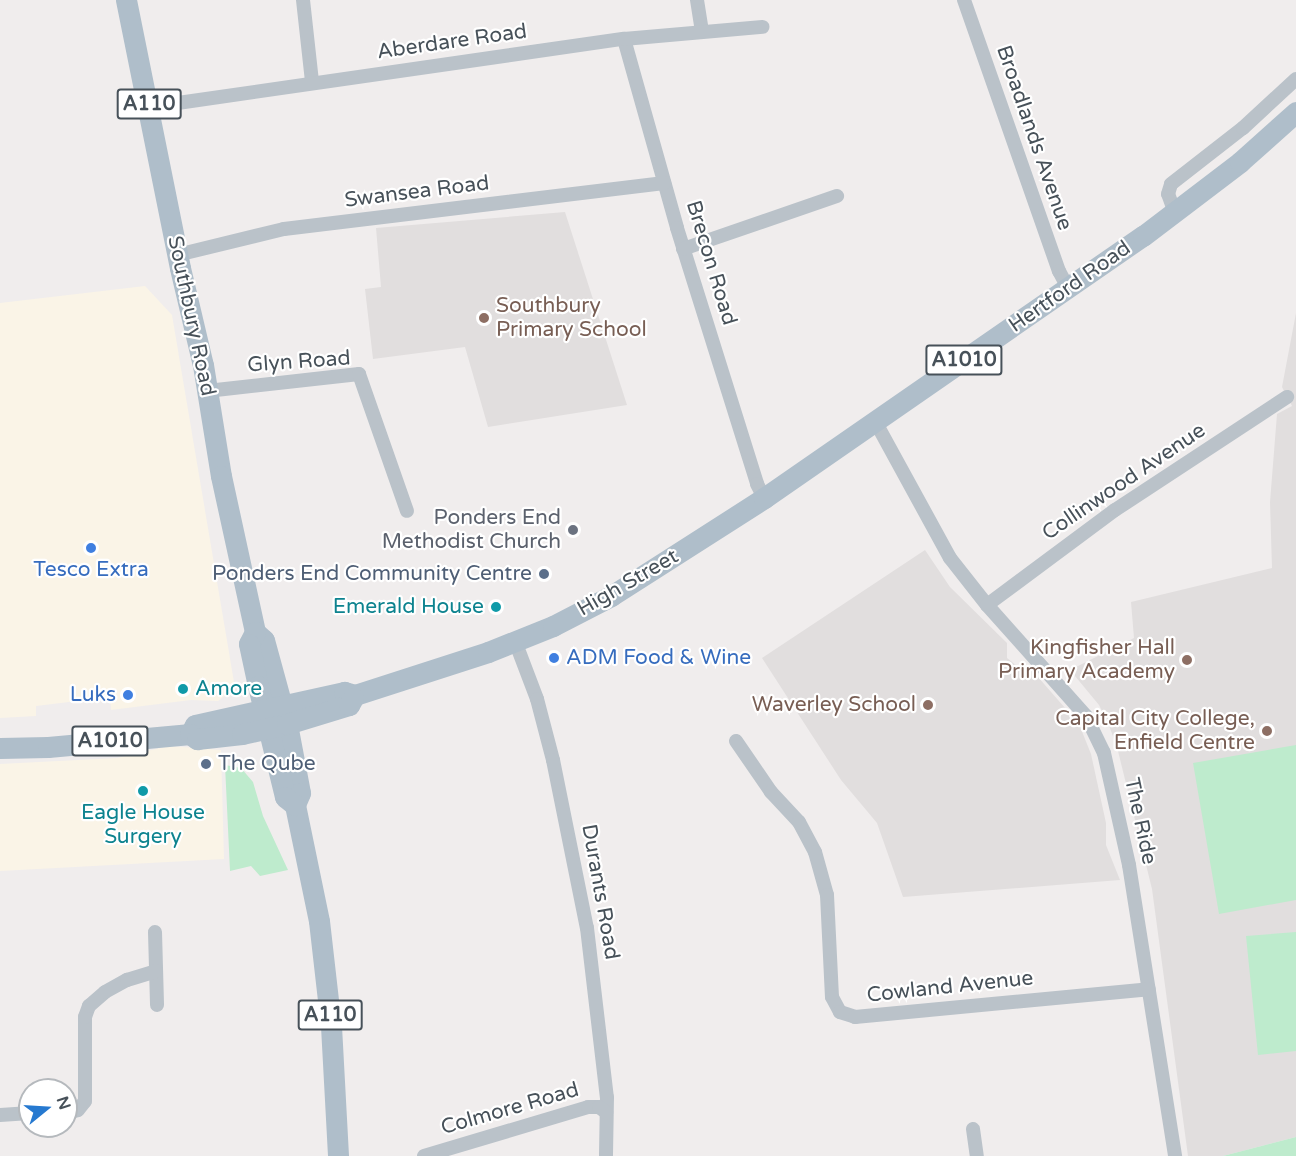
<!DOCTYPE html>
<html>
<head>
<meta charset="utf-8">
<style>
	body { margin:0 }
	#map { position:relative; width:1296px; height:1156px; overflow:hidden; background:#f0eded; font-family:"Varela Round",sans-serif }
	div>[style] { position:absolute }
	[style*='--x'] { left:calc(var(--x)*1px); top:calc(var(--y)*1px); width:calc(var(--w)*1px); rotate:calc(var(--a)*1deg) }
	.commercial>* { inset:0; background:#faf4e7 }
	.education>* { inset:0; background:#e1dede }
	.green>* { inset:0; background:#beebcd }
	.minor>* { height:14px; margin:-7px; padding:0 7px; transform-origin:7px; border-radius:7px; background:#bac2c9 }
	.primary>* { height:21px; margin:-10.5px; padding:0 10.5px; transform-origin:10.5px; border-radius:10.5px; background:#afbeca }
	.dots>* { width:16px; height:16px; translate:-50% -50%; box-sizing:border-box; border:3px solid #fff; border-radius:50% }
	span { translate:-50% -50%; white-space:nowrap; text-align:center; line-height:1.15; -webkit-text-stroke:4.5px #fff; paint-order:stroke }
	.shield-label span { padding:2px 4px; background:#fff; border:2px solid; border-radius:4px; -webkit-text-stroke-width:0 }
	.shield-label { font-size:20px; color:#475159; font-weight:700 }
	.street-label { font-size:21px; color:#475159 }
	.education-label { font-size:21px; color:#785e54 }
	.left { translate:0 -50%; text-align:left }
	.right { translate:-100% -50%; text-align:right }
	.worship-label { font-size:21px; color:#5b616d }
	.shop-label { font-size:21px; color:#366cbe }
	.service-label { font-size:21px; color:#4e5e75 }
	.culture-label { font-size:21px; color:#0d838f }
	.north { position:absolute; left:18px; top:1078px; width:60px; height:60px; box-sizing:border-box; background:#fff; border:2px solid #b5b9bd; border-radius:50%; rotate:72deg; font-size:16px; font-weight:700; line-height:24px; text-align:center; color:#475159 }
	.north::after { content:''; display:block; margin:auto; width:21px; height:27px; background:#2679d0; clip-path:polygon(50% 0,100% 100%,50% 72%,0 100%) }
</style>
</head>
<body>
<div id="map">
	<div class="commercial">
		<i style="clip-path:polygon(145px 286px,172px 315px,235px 688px,218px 701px,191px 700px,111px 710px,110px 697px,36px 706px,36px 716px,0 718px,0 303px)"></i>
		<i style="clip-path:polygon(169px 746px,221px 750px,224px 859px,0 871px,0 764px,117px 758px)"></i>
	</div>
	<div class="education">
		<i style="clip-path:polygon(565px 212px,627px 405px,488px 427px,465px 347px,373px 359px,365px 289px,381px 287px,376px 228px)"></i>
		<i style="clip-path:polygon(1296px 313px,1296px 1137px,1223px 1156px,1188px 1156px,1152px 889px,1117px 747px,1108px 723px,1099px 705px,1070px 670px,1134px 638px,1131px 602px,1272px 568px,1270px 502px,1277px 414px,1292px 406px,1282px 387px)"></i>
		<i style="clip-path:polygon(925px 550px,950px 587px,1007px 643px,1007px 658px,1021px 669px,1031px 669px,1079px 724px,1091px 754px,1106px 823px,1106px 845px,1120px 880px,903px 897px,877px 823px,841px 780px,762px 658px)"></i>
	</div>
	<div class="green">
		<i style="clip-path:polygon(1296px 745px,1296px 900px,1219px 914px,1193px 763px)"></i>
		<i style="clip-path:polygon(225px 765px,241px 768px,253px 782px,263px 816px,288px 870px,260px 876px,251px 866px,230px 871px)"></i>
		<i style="clip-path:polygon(1296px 932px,1296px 1051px,1258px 1055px,1246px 936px)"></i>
		<i style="clip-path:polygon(1296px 1137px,1296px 1156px,1223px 1156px)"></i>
	</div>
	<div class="minor">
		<i style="--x:303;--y:0;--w:82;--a:83.7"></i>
		<i style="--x:697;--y:0;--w:32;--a:81"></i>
		<i style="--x:964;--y:0;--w:287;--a:70.7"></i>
		<i style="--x:1059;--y:271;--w:19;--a:62"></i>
		<i style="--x:624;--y:39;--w:196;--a:74.3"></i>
		<i style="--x:677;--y:228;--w:268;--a:72.6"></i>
		<i style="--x:757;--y:484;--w:16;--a:63"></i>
		<i style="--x:150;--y:107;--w:479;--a:-8.2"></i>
		<i style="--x:624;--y:39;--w:139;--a:-5"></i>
		<i style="--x:1175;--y:213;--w:20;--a:-110"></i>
		<i style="--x:1168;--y:194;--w:10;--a:-73"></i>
		<i style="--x:1171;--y:184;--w:91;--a:-37.9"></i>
		<i style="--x:1243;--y:128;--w:72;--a:-42.8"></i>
		<i style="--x:683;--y:249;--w:163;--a:-19"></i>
		<i style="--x:177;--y:255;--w:110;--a:-13.7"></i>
		<i style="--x:284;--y:229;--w:383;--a:-6.9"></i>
		<i style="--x:207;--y:391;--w:153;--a:-6.4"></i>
		<i style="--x:359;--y:374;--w:145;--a:70.7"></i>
		<i style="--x:875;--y:421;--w:156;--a:61.3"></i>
		<i style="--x:950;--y:558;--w:60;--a:51.8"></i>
		<i style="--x:987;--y:605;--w:149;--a:48.3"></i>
		<i style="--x:1086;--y:716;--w:41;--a:64.1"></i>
		<i style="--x:1104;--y:753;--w:115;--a:77.4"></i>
		<i style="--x:1129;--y:865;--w:295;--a:81"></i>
		<i style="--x:987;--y:605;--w:159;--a:-36.6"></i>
		<i style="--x:1115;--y:510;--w:206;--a:-33.3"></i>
		<i style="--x:515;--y:641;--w:62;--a:69.2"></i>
		<i style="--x:537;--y:699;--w:63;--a:75.3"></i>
		<i style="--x:553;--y:760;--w:171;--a:78.6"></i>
		<i style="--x:587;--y:928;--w:170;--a:83.3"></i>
		<i style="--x:607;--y:1097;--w:59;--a:91"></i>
		<i style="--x:736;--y:741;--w:62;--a:55.5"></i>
		<i style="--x:771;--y:792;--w:41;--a:47"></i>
		<i style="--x:799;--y:822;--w:34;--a:62"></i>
		<i style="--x:815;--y:852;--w:45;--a:74.4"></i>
		<i style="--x:827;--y:895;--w:102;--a:87.2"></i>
		<i style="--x:832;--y:997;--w:17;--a:62"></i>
		<i style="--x:840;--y:1012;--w:16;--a:18"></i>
		<i style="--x:855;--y:1017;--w:295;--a:-5.4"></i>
		<i style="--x:155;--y:932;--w:73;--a:88.4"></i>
		<i style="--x:66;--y:1113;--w:12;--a:-14"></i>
		<i style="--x:78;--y:1110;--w:11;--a:-52"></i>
		<i style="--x:85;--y:1101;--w:84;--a:-90"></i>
		<i style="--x:85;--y:1017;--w:12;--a:-70"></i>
		<i style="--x:89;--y:1006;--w:21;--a:-41"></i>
		<i style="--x:105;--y:992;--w:25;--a:-29"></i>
		<i style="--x:127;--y:980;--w:30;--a:-17"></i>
		<i style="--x:0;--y:1115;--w:30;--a:-4"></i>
		<i style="--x:973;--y:1129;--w:27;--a:82"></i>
		<i style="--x:424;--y:1156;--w:171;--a:-16.6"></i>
		<i style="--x:588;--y:1107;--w:11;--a:0"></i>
		<i style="--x:599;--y:1107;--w:9;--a:36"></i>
	</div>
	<div class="primary">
		<i style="--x:126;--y:0;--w:273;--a:78.6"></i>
		<i style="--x:180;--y:268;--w:100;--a:76.7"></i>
		<i style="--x:203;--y:365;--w:112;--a:80.8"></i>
		<i style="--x:221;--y:476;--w:160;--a:77.7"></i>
		<i style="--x:255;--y:632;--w:12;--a:42"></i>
		<i style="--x:264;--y:640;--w:87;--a:74.7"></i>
		<i style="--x:287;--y:724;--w:70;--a:79.3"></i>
		<i style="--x:300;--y:793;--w:13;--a:113"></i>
		<i style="--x:295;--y:805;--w:118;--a:78.3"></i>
		<i style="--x:319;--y:921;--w:106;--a:83.5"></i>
		<i style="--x:331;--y:1026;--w:130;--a:86.9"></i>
		<i style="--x:255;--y:632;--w:13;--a:117"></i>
		<i style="--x:249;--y:644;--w:43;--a:77.9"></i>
		<i style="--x:258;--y:686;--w:114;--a:76.3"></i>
		<i style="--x:285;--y:797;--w:13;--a:39"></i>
		<i style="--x:190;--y:734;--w:10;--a:-61"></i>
		<i style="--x:195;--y:725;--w:153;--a:-12.5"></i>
		<i style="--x:344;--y:692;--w:11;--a:15"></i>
		<i style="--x:355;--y:695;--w:140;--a:-17.9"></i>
		<i style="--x:488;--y:652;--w:70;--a:-21.8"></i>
		<i style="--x:553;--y:626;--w:65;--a:-27.3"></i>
		<i style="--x:611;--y:596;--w:182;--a:-32.6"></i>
		<i style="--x:764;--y:498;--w:461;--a:-34.7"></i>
		<i style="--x:1143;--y:236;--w:122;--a:-37.3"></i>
		<i style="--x:1240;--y:162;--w:75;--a:-41.8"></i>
		<i style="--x:0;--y:748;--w:48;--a:-1.2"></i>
		<i style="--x:48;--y:747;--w:143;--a:-5.2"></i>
		<i style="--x:190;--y:734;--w:9;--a:36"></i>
		<i style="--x:197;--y:739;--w:45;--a:-6.3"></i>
		<i style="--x:242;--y:734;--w:46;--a:-12.5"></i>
		<i style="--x:287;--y:724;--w:65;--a:-17"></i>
		<i style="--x:349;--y:705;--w:8;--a:-60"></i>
	</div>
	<div class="dots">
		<i style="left:484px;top:318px;background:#8d6e63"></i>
		<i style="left:573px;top:530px;background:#6b7280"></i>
		<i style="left:91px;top:548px;background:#3f7fe0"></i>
		<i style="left:544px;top:574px;background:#5c6f8a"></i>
		<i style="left:496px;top:607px;background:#0f9aa8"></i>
		<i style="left:554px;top:658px;background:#3f7fe0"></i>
		<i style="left:1187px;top:660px;background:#8d6e63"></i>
		<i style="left:183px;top:689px;background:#0f9aa8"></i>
		<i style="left:128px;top:695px;background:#3f7fe0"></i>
		<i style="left:928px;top:705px;background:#8d6e63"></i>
		<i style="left:1267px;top:731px;background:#8d6e63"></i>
		<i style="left:206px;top:764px;background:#5c6f8a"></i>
		<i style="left:143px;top:791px;background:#0f9aa8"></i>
	</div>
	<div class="shield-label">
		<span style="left:149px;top:104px">A110</span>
		<span style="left:964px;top:360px">A1010</span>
		<span style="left:110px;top:741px">A1010</span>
		<span style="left:330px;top:1015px">A110</span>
	</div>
	<div class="street-label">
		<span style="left:452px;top:42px;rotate:-8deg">Aberdare Road</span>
		<span style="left:1034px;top:138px;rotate:71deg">Broadlands Avenue</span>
		<span style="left:417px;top:192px;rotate:-7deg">Swansea Road</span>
		<span style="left:711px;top:263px;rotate:73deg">Brecon Road</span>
		<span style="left:1070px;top:287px;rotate:-35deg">Hertford Road</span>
		<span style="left:191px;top:316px;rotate:78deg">Southbury Road</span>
		<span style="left:299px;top:362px;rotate:-4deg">Glyn Road</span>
		<span style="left:1124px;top:482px;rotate:-34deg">Collinwood Avenue</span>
		<span style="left:628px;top:583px;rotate:-30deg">High Street</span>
		<span style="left:1140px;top:821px;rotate:78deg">The Ride</span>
		<span style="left:600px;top:892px;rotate:80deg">Durants Road</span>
		<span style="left:950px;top:987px;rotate:-6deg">Cowland Avenue</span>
		<span style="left:510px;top:1109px;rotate:-16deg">Colmore Road</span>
	</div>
	<div class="education-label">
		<span class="left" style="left:496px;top:318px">Southbury<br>Primary School</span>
		<span class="right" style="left:1175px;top:660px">Kingfisher Hall<br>Primary Academy</span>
		<span class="right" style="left:916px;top:705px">Waverley School</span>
		<span class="right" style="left:1255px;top:731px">Capital City College,<br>Enfield Centre</span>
	</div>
	<div class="worship-label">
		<span class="right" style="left:561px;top:530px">Ponders End<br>Methodist Church</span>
	</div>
	<div class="shop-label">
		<span style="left:91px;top:570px">Tesco Extra</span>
		<span class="left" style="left:566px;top:658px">ADM Food &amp; Wine</span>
		<span class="right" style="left:116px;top:695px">Luks</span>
	</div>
	<div class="service-label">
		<span class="right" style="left:532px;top:574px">Ponders End Community Centre</span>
		<span class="left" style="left:218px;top:764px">The Qube</span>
	</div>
	<div class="culture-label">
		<span class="right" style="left:484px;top:607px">Emerald House</span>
		<span class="left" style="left:195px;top:689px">Amore</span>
		<span style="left:143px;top:825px">Eagle House<br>Surgery</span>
	</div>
	<div class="north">N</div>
</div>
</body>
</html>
